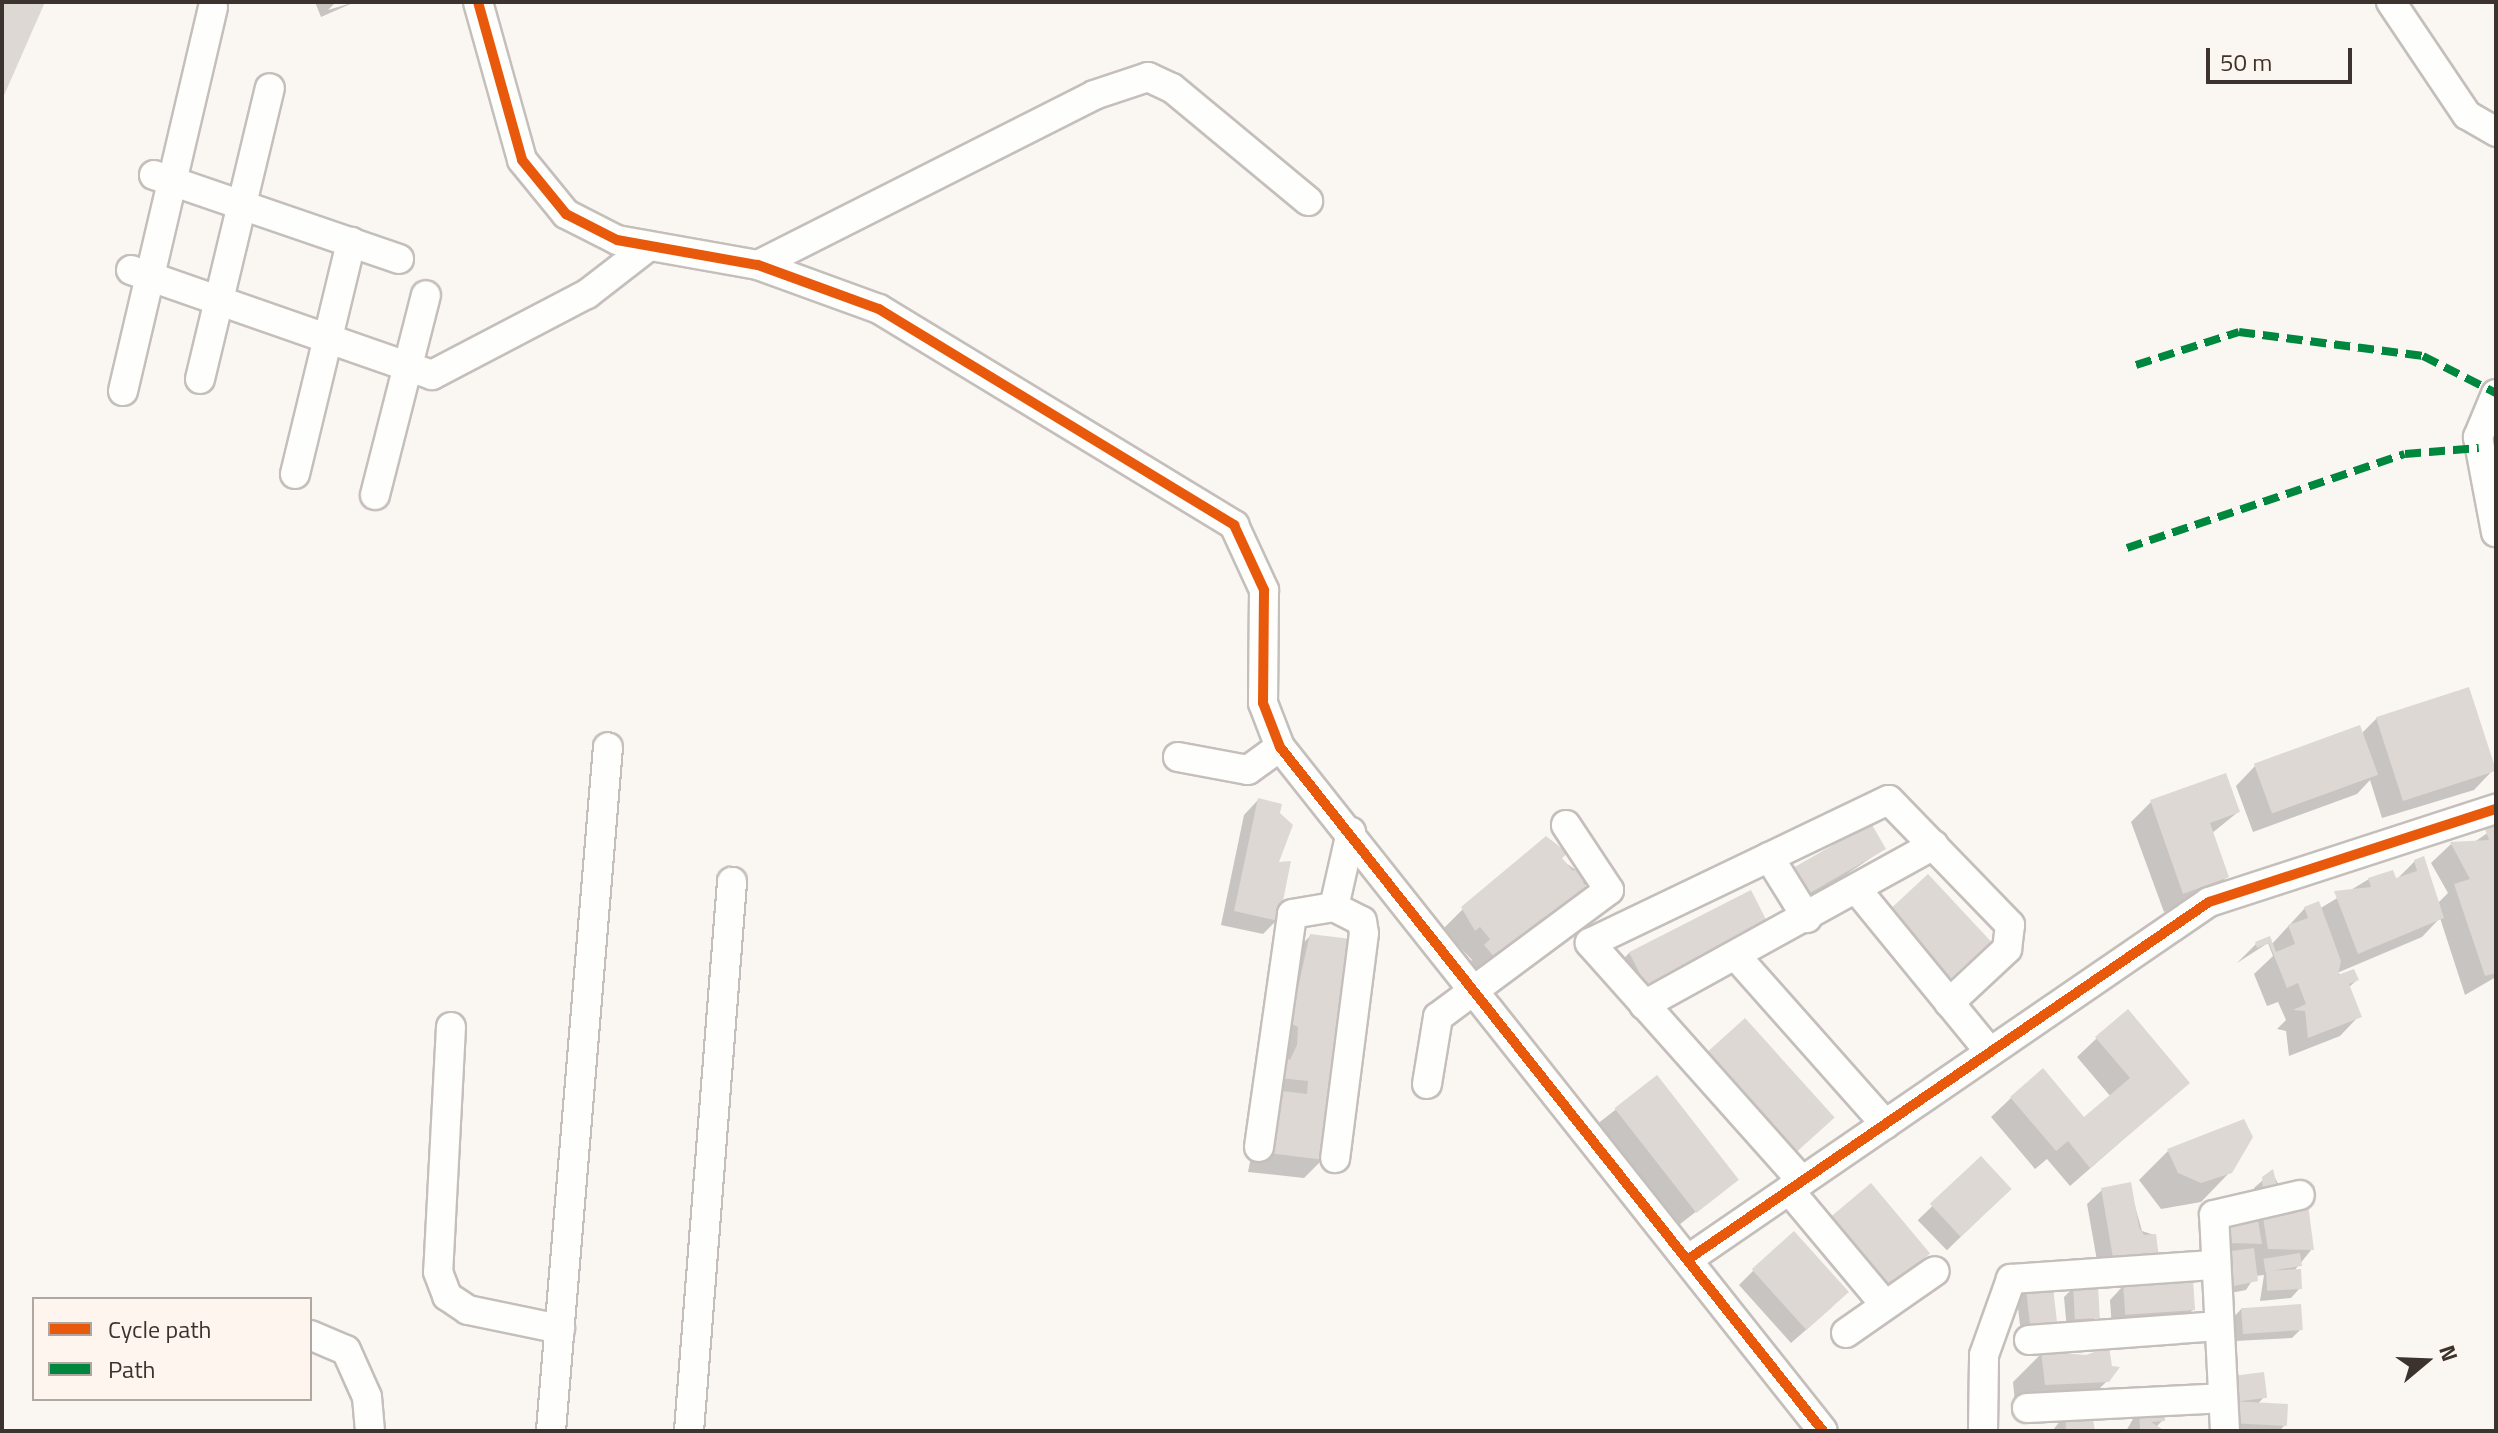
<!DOCTYPE html>
<html>
<head>
<meta charset="utf-8">
<style>
	body { margin:0 }
	#map { position:relative; width:2498px; height:1433px; overflow:hidden; background:#faf6f2; font-family:"Titillium Web",sans-serif }
	div>[style] { position:absolute }
	[style*='--x'] { left:calc(var(--x)*1px); top:calc(var(--y)*1px); width:calc(var(--w)*1px); rotate:calc(var(--a)*1deg) }
	.shadow>* { inset:0; background:#0003; transform-origin:0 0 }
	.building>* { inset:0; background:#ded8d4; transform-origin:0 0 }
	.roads { filter:drop-shadow(2px 0 #c5bfbb) drop-shadow(-2px 0 #c5bfbb) drop-shadow(0 2px #c5bfbb) drop-shadow(0 -2px #c5bfbb) }
	.minor>* { height:28px; margin:-14px; padding:0 14px; transform-origin:14px; border-radius:14px; background:#fefefd }
	.quiet>* { height:8px; margin-top:-4px; transform-origin:0; background:repeating-linear-gradient(90deg,#00873e 0 16px,transparent 0 24px) }
	.cycleway>* { height:10px; margin:-5px; padding:0 5px; transform-origin:5px; border-radius:5px; background:#e8590c }
	span { translate:-50% -50%; white-space:nowrap; text-align:center; line-height:1.15; -webkit-text-stroke:6px #fef5ef; paint-order:stroke }
	.frame { position:absolute; inset:0; border:4px solid #3c332e; pointer-events:none }
	.legend { position:absolute; left:32px; top:1297px; width:280px; height:104px; box-sizing:border-box; background:#fef5ef; border:2px solid #b0a7a2; margin:0; padding:10px 14px; list-style:none; font-size:24px; color:#3c332e }
	.legend li { display:flex; align-items:center; gap:16px; height:40px }
	.legend b { width:40px; border:2px solid #b0a7a2 }
	.north { position:absolute; left:2386px; top:1321px; width:80px; height:80px; -webkit-text-stroke:6px #fef5ef; paint-order:stroke; rotate:71deg; font-size:22px; font-weight:700; line-height:32px; text-align:center; color:#3c332e }
	.north::after { content:''; display:block; margin:auto; width:28px; height:36px; background:#3c332e; clip-path:polygon(50% 0,100% 100%,50% 72%,0 100%) }
	.scale { position:absolute; left:2206px; top:48px; width:146px; height:36px; box-sizing:border-box; border:4px solid #3c332e; border-top:0; padding-left:10px; font-size:24px; line-height:28px; white-space:nowrap; color:#3c332e; -webkit-text-stroke:6px #fef5ef; paint-order:stroke }
</style>
</head>
<body>
<div id="map">
	<div class="shadow">
		<i style="clip-path:polygon(315px 2px,336px 2px,328px 10px,355px 2px,321px 17px)"></i>
		<i style="clip-path:polygon(2377px 718px,2493px 770px,2474px 790px,2382px 818px,2370px 780px,2357px 794px,2253px 832px,2236px 786px,2255px 766px,2361px 734px)"></i>
		<i style="clip-path:polygon(1258px 800px,1277px 920px,1263px 934px,1221px 925px,1244px 815px)"></i>
		<i style="clip-path:polygon(2151px 802px,2238px 812px,2211px 834px,2227px 877px,2207px 896px,2164px 912px,2131px 822px)"></i>
		<i style="clip-path:polygon(2496px 827px,2496px 977px,2465px 995px,2440px 918px,2422px 937px,2337px 973px,2357px 980px,2348px 988px,2359px 1016px,2340px 1036px,2289px 1056px,2286px 1031px,2277px 1029px,2286px 1020px,2278px 1002px,2267px 1006px,2254px 974px,2273px 956px,2268px 943px,2237px 963px,2256px 944px,2268px 939px,2271px 945px,2305px 908px,2319px 909px,2369px 879px,2395px 881px,2415px 861px,2437px 904px,2448px 893px,2431px 863px,2451px 844px,2473px 843px)"></i>
		<i style="clip-path:polygon(1884px 849px,1795px 909px,1781px 886px,1796px 871px)"></i>
		<i style="clip-path:polygon(1560px 859px,1586px 877px,1585px 888px,1478px 979px,1466px 965px,1472px 960px,1443px 929px,1463px 909px)"></i>
		<i style="clip-path:polygon(1890px 912px,1988px 941px,1936px 991px)"></i>
		<i style="clip-path:polygon(1310px 936px,1323px 1159px,1304px 1178px,1248px 1172px,1291px 956px)"></i>
		<i style="clip-path:polygon(1747px 946px,1627px 1006px,1610px 973px,1629px 953px)"></i>
		<i style="clip-path:polygon(2097px 1038px,2188px 1083px,2070px 1186px,2047px 1159px,2035px 1169px,1991px 1117px,2011px 1098px,2084px 1120px,2111px 1097px,2077px 1057px)"></i>
		<i style="clip-path:polygon(1706px 1056px,1812px 1137px,1773px 1172px,1687px 1075px)"></i>
		<i style="left:1656px;top:1078px;width:130px;height:79px;rotate:52deg"></i>
		<i style="clip-path:polygon(2168px 1151px,2230px 1172px,2201px 1202px,2161px 1209px,2139px 1180px)"></i>
		<i style="left:1981px;top:1159px;width:42px;height:88px;rotate:46deg"></i>
		<i style="clip-path:polygon(2272px 1172px,2312px 1249px,2294px 1271px,2300px 1288px,2291px 1298px,2260px 1301px,2264px 1275px,2255px 1276px,2246px 1290px,2225px 1294px,2217px 1222px,2257px 1211px,2254px 1188px)"></i>
		<i style="clip-path:polygon(2129px 1185px,2142px 1231px,2154px 1235px,2099px 1272px,2087px 1204px,2102px 1190px)"></i>
		<i style="clip-path:polygon(1754px 1270px,1832px 1307px,1791px 1343px,1739px 1285px)"></i>
		<i style="clip-path:polygon(2026px 1281px,2046px 1340px,2022px 1342px,2016px 1291px)"></i>
		<i style="clip-path:polygon(2124px 1285px,2193px 1310px,2178px 1324px,2112px 1329px,2110px 1300px)"></i>
		<i style="clip-path:polygon(2073px 1288px,2098px 1317px,2067px 1330px,2064px 1297px)"></i>
		<i style="clip-path:polygon(2242px 1308px,2301px 1329px,2292px 1338px,2235px 1341px,2233px 1318px)"></i>
		<i style="clip-path:polygon(2042px 1353px,2108px 1380px,2078px 1410px,2016px 1413px,2013px 1382px)"></i>
		<i style="clip-path:polygon(2237px 1376px,2264px 1397px,2255px 1407px,2285px 1425px,2279px 1431px,2232px 1431px,2240px 1408px,2229px 1409px)"></i>
		<i style="clip-path:polygon(2140px 1407px,2163px 1420px,2155px 1428px,2163px 1431px,2126px 1431px)"></i>
		<i style="clip-path:polygon(2066px 1414px,2092px 1431px,2052px 1431px)"></i>
	</div>
	<div class="building">
		<i style="clip-path:polygon(2px 2px,45px 2px,2px 100px)"></i>
		<i style="left:2469px;top:687px;width:88px;height:98px;rotate:72deg"></i>
		<i style="left:2360px;top:725px;width:53px;height:113px;rotate:70deg"></i>
		<i style="clip-path:polygon(2226px 773px,2240px 812px,2210px 823px,2229px 877px,2183px 894px,2150px 800px)"></i>
		<i style="clip-path:polygon(1258px 798px,1282px 804px,1280px 813px,1293px 825px,1279px 862px,1291px 861px,1279px 921px,1234px 911px)"></i>
		<i style="left:1871px;top:823px;width:30px;height:90px;rotate:60deg"></i>
		<i style="clip-path:polygon(2496px 825px,2496px 973px,2485px 976px,2454px 884px,2470px 879px,2450px 842px,2489px 840px,2485px 829px)"></i>
		<i style="clip-path:polygon(1546px 836px,1568px 853px,1562px 858px,1573px 871px,1579px 865px,1590px 877px,1583px 883px,1587px 888px,1498px 961px,1484px 945px,1490px 939px,1480px 927px,1475px 931px,1461px 907px)"></i>
		<i style="clip-path:polygon(2424px 856px,2444px 918px,2358px 954px,2334px 891px,2371px 887px,2368px 878px,2393px 870px,2396px 878px,2417px 871px,2414px 860px)"></i>
		<i style="left:1928px;top:874px;width:92px;height:54px;rotate:47deg"></i>
		<i style="left:1751px;top:890px;width:40px;height:137px;rotate:63deg"></i>
		<i style="clip-path:polygon(2319px 901px,2341px 961px,2338px 975px,2354px 969px,2359px 980px,2349px 984px,2362px 1017px,2308px 1038px,2305px 1011px,2293px 1010px,2306px 1004px,2298px 983px,2287px 988px,2269px 943px,2257px 948px,2255px 942px,2270px 936px,2276px 952px,2295px 944px,2288px 925px,2308px 918px,2304px 907px)"></i>
		<i style="clip-path:polygon(1310px 934px,1351px 939px,1325px 1160px,1267px 1153px,1274px 1090px,1307px 1094px,1308px 1081px,1280px 1078px,1282px 1056px,1290px 1060px,1297px 1045px,1298px 1027px,1290px 1023px)"></i>
		<i style="clip-path:polygon(2128px 1009px,2190px 1083px,2090px 1168px,2068px 1141px,2056px 1151px,2010px 1097px,2043px 1068px,2084px 1117px,2130px 1078px,2095px 1037px)"></i>
		<i style="left:1745px;top:1018px;width:134px;height:54px;rotate:48deg"></i>
		<i style="left:1657px;top:1075px;width:133px;height:54px;rotate:52deg"></i>
		<i style="clip-path:polygon(2244px 1119px,2253px 1137px,2232px 1173px,2201px 1183px,2178px 1173px,2167px 1149px)"></i>
		<i style="left:1981px;top:1156px;width:45px;height:70px;rotate:47deg"></i>
		<i style="clip-path:polygon(2273px 1169px,2280px 1199px,2263px 1193px,2262px 1177px)"></i>
		<i style="clip-path:polygon(2131px 1182px,2139px 1227px,2144px 1235px,2156px 1234px,2159px 1258px,2113px 1258px,2101px 1188px)"></i>
		<i style="left:1871px;top:1183px;width:92px;height:54px;rotate:50deg"></i>
		<i style="clip-path:polygon(2308px 1204px,2314px 1250px,2268px 1249px,2262px 1211px)"></i>
		<i style="clip-path:polygon(2256px 1209px,2262px 1244px,2230px 1243px,2226px 1210px)"></i>
		<i style="left:1794px;top:1231px;width:82px;height:57px;rotate:48deg"></i>
		<i style="clip-path:polygon(2254px 1248px,2258px 1281px,2234px 1286px,2224px 1252px)"></i>
		<i style="left:2300px;top:1253px;width:13px;height:37px;rotate:81deg"></i>
		<i style="left:2301px;top:1269px;width:20px;height:35px;rotate:87deg"></i>
		<i style="clip-path:polygon(2025px 1279px,2053px 1287px,2058px 1331px,2031px 1334px)"></i>
		<i style="left:2193px;top:1280px;width:30px;height:70px;rotate:86deg"></i>
		<i style="left:2098px;top:1284px;width:34px;height:25px;rotate:87deg"></i>
		<i style="left:2301px;top:1304px;width:26px;height:60px;rotate:86deg"></i>
		<i style="clip-path:polygon(2109px 1347px,2112px 1366px,2120px 1367px,2109px 1382px,2045px 1385px,2041px 1351px,2086px 1355px)"></i>
		<i style="left:2264px;top:1372px;width:26px;height:28px;rotate:83deg"></i>
		<i style="clip-path:polygon(2164px 1404px,2165px 1421px,2151px 1422px,2165px 1431px,2140px 1431px,2139px 1405px)"></i>
		<i style="left:2288px;top:1404px;width:22px;height:48px;rotate:93deg"></i>
		<i style="clip-path:polygon(2065px 1412px,2092px 1413px,2095px 1431px,2066px 1431px)"></i>
	</div>
	<div class="roads">
		<div class="minor">
			<i style="--x:478;--y:2;--w:164;--a:74.4"></i>
			<i style="--x:522;--y:160;--w:70;--a:50.8"></i>
			<i style="--x:566;--y:214;--w:57;--a:27"></i>
			<i style="--x:617;--y:240;--w:143;--a:10.1"></i>
			<i style="--x:758;--y:265;--w:129;--a:20"></i>
			<i style="--x:879;--y:309;--w:416;--a:31.3"></i>
			<i style="--x:1234;--y:525;--w:72;--a:65.2"></i>
			<i style="--x:1264;--y:590;--w:113;--a:90.5"></i>
			<i style="--x:1263;--y:703;--w:47;--a:68.9"></i>
			<i style="--x:1280;--y:747;--w:873;--a:51.56"></i>
			<i style="--x:2391;--y:2;--w:136;--a:56.1"></i>
			<i style="--x:2467;--y:115;--w:34;--a:30"></i>
			<i style="--x:154;--y:175;--w:259;--a:18.9"></i>
			<i style="--x:758;--y:265;--w:377;--a:-26.8"></i>
			<i style="--x:1094;--y:95;--w:57;--a:-18.4"></i>
			<i style="--x:1148;--y:77;--w:26;--a:25"></i>
			<i style="--x:1172;--y:88;--w:177;--a:39.7"></i>
			<i style="--x:131;--y:270;--w:319;--a:19.2"></i>
			<i style="--x:432;--y:375;--w:175;--a:-27.6"></i>
			<i style="--x:587;--y:294;--w:78;--a:-37.7"></i>
			<i style="--x:200;--y:379;--w:299;--a:-76.5"></i>
			<i style="--x:123;--y:391;--w:394;--a:-76.8"></i>
			<i style="--x:2496;--y:394;--w:47;--a:112.7"></i>
			<i style="--x:2478;--y:437;--w:97;--a:79.3"></i>
			<i style="--x:295;--y:474;--w:239;--a:-76.4"></i>
			<i style="--x:375;--y:495;--w:206;--a:-75.7"></i>
			<i style="--x:1178;--y:757;--w:71;--a:10.5"></i>
			<i style="--x:1248;--y:770;--w:39;--a:-36"></i>
			<i style="--x:1769;--y:857;--w:72;--a:58.1"></i>
			<i style="--x:1858;--y:891;--w:208;--a:50.7"></i>
			<i style="--x:1334;--y:907;--w:77;--a:-77.2"></i>
			<i style="--x:1736;--y:956;--w:225;--a:48.4"></i>
			<i style="--x:1644;--y:1005;--w:331;--a:-28.9"></i>
			<i style="--x:451;--y:1027;--w:245;--a:93"></i>
			<i style="--x:438;--y:1272;--w:26;--a:69"></i>
			<i style="--x:447;--y:1296;--w:25;--a:34"></i>
			<i style="--x:468;--y:1310;--w:94;--a:11.7"></i>
			<i style="--x:1427;--y:1084;--w:68;--a:-80.7"></i>
			<i style="--x:1438;--y:1017;--w:213;--a:-36.6"></i>
			<i style="--x:1609;--y:890;--w:78;--a:-123.5"></i>
			<i style="--x:1259;--y:1147;--w:235;--a:-81.9"></i>
			<i style="--x:1292;--y:914;--w:43;--a:-9.5"></i>
			<i style="--x:1334;--y:907;--w:31;--a:27"></i>
			<i style="--x:1362;--y:921;--w:12;--a:81"></i>
			<i style="--x:1364;--y:933;--w:227;--a:97.3"></i>
			<i style="--x:1802;--y:1181;--w:319;--a:-131.7"></i>
			<i style="--x:1590;--y:943;--w:331;--a:-25.6"></i>
			<i style="--x:1889;--y:800;--w:174;--a:45.9"></i>
			<i style="--x:2010;--y:925;--w:24;--a:97"></i>
			<i style="--x:2007;--y:949;--w:79;--a:137"></i>
			<i style="--x:1789;--y:1190;--w:150;--a:50.1"></i>
			<i style="--x:1690;--y:1258;--w:629;--a:-34.45"></i>
			<i style="--x:2209;--y:902;--w:302;--a:-18"></i>
			<i style="--x:1846;--y:1333;--w:108;--a:-34.9"></i>
			<i style="--x:310;--y:1335;--w:39;--a:23"></i>
			<i style="--x:346;--y:1350;--w:51;--a:65.9"></i>
			<i style="--x:367;--y:1397;--w:34;--a:85"></i>
			<i style="--x:2029;--y:1340;--w:190;--a:-4.2"></i>
			<i style="--x:2027;--y:1408;--w:195;--a:-2.9"></i>
			<i style="--x:551;--y:1431;--w:686;--a:-85.24"></i>
			<i style="--x:689;--y:1431;--w:551;--a:-85.52"></i>
			<i style="--x:1983;--y:1431;--w:76;--a:-89.2"></i>
			<i style="--x:1984;--y:1355;--w:81;--a:-70.4"></i>
			<i style="--x:2011;--y:1279;--w:202;--a:-4"></i>
			<i style="--x:2225;--y:1431;--w:216;--a:-92.9"></i>
			<i style="--x:2214;--y:1215;--w:88;--a:-13.1"></i>
		</div>
	</div>
	<div class="quiet">
		<i style="--x:2136;--y:365;--w:108;--a:-17.8"></i>
		<i style="--x:2239;--y:332;--w:186;--a:7.4"></i>
		<i style="--x:2423;--y:356;--w:82;--a:26.9"></i>
		<i style="--x:2127;--y:548;--w:293;--a:-18.7"></i>
		<i style="--x:2405;--y:454;--w:74;--a:-4.6"></i>
	</div>
	<div class="cycleway">
		<i style="--x:478;--y:2;--w:164;--a:74.4"></i>
		<i style="--x:522;--y:160;--w:70;--a:50.8"></i>
		<i style="--x:566;--y:214;--w:57;--a:27"></i>
		<i style="--x:617;--y:240;--w:143;--a:10.1"></i>
		<i style="--x:758;--y:265;--w:129;--a:20"></i>
		<i style="--x:879;--y:309;--w:416;--a:31.3"></i>
		<i style="--x:1234;--y:525;--w:72;--a:65.2"></i>
		<i style="--x:1264;--y:590;--w:113;--a:90.5"></i>
		<i style="--x:1263;--y:703;--w:47;--a:68.9"></i>
		<i style="--x:1280;--y:747;--w:873;--a:51.56"></i>
		<i style="--x:1690;--y:1258;--w:629;--a:-34.45"></i>
		<i style="--x:2209;--y:902;--w:302;--a:-18"></i>
	</div>
	<div class="frame"></div>
	<ul class="legend">
	<li><b style="height:10px;background:#e8590c"></b>Cycle path</li>
	<li><b style="height:10px;background:#00873e"></b>Path</li>
	</ul>
	<div class="north">N</div>
	<div class="scale">50 m</div>
</div>
</body>
</html>
